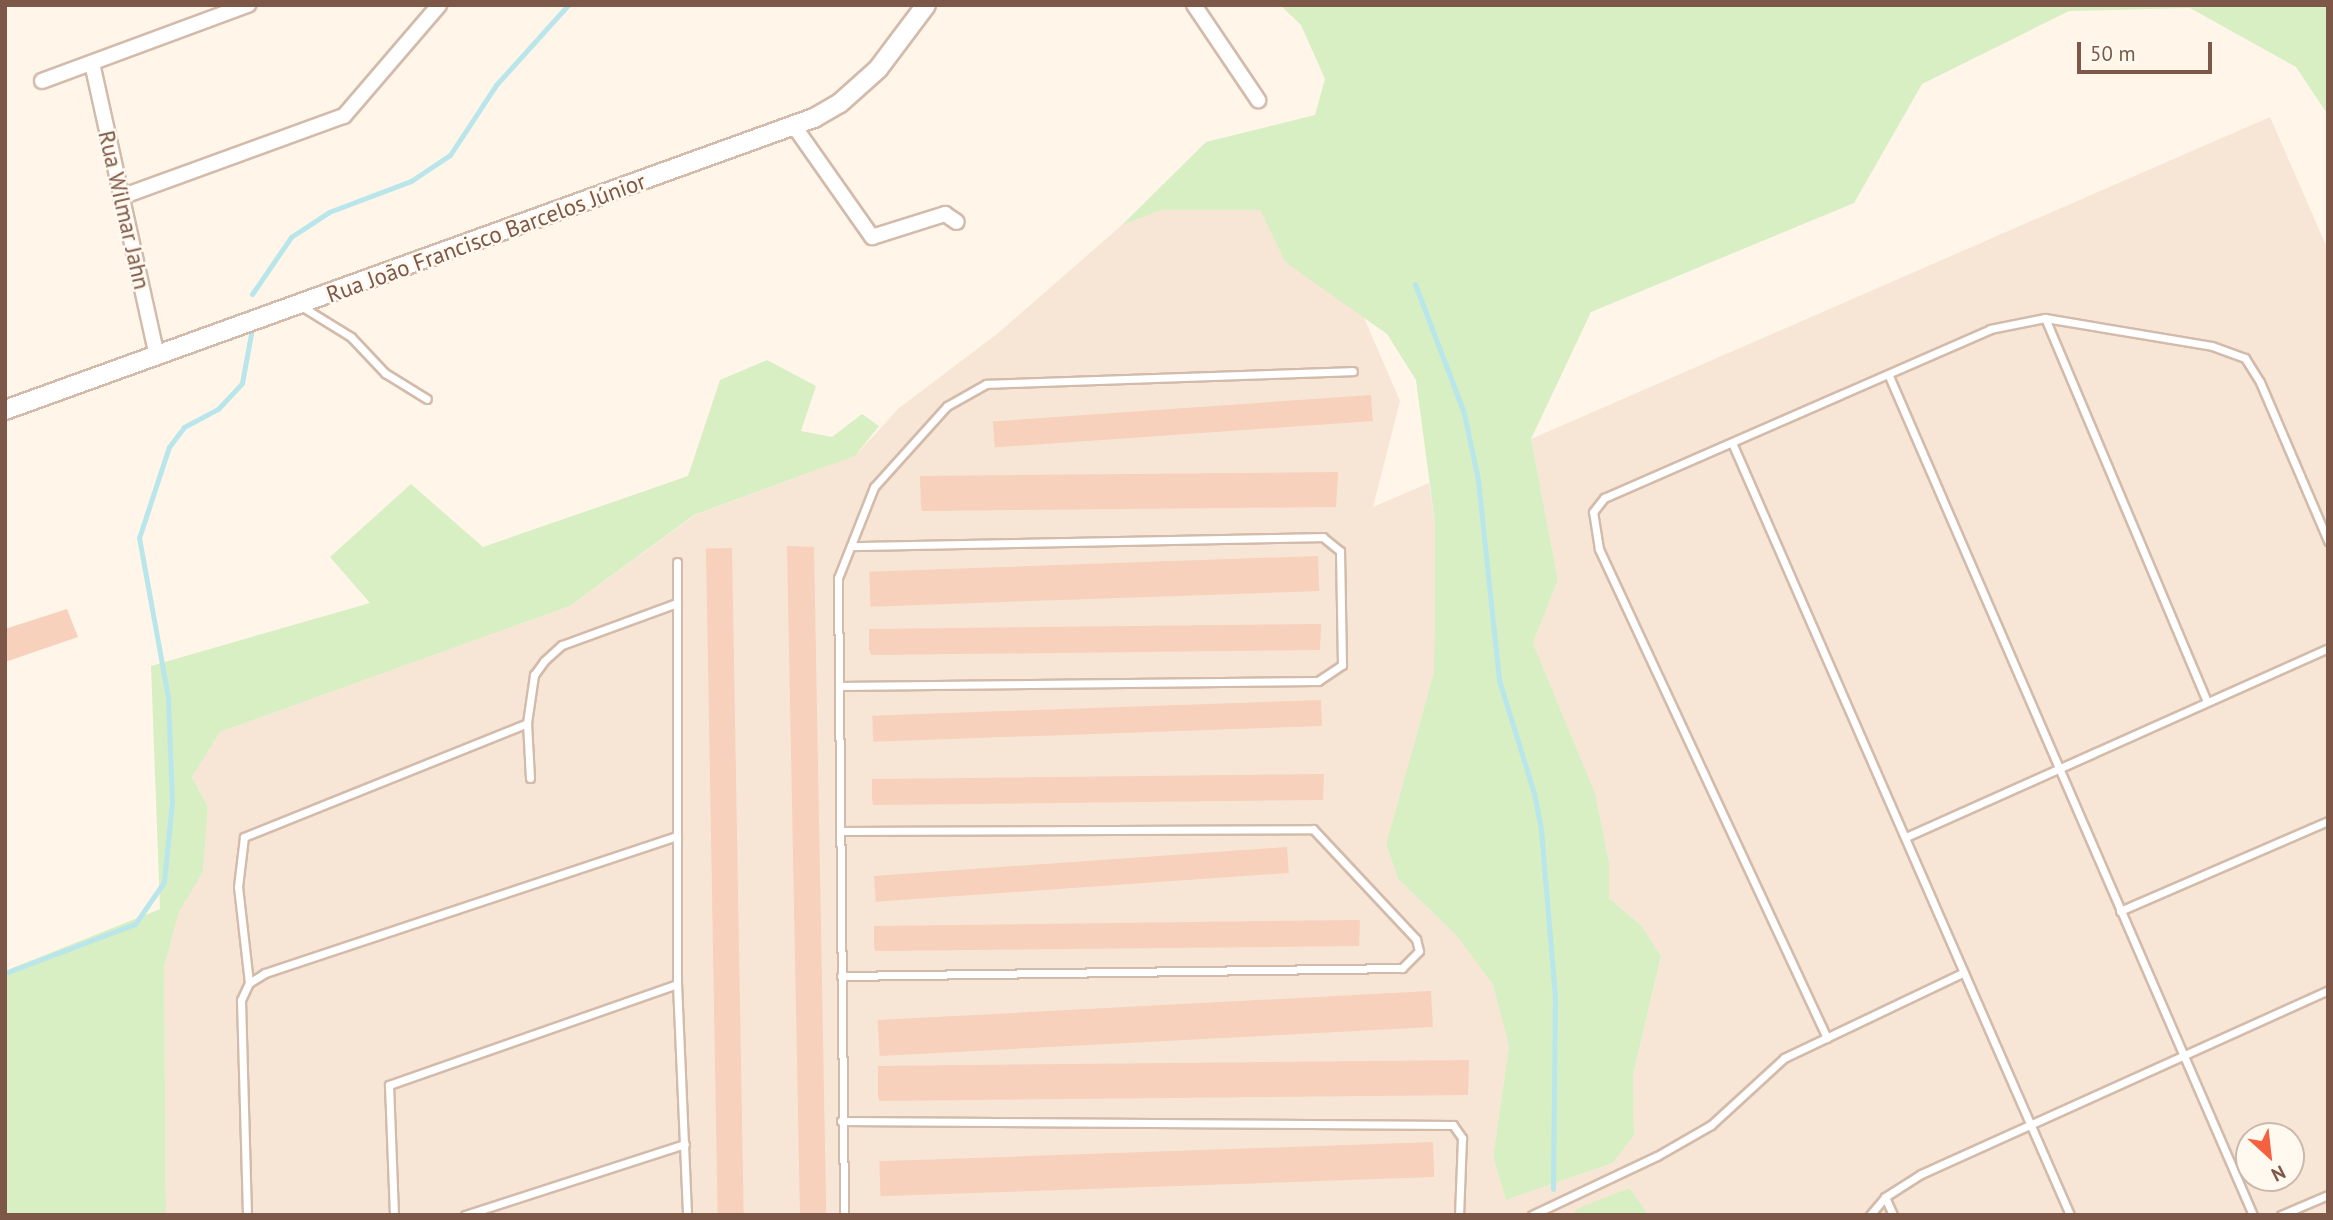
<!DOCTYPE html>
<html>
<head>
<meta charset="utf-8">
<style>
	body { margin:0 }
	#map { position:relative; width:2333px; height:1220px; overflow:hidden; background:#fff5e8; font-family:"PT Sans",sans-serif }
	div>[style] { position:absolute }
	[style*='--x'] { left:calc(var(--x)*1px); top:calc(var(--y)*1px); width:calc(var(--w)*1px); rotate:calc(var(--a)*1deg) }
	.residential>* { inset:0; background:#f7e6d5 }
	.green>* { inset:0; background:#d7efc3 }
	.stream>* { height:5px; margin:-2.5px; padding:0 2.5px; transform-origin:2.5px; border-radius:2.5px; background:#b9e6eb }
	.building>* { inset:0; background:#f7d1bc; transform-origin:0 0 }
	.roads { filter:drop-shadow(2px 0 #d3bbab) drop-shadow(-2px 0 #d3bbab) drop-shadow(0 2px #d3bbab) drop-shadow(0 -2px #d3bbab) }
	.service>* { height:7px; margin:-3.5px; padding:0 3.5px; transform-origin:3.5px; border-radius:3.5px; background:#fff }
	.minor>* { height:14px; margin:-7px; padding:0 7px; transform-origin:7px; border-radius:7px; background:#fff }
	.tertiary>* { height:18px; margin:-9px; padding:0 9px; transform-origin:9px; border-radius:9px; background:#fff }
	span { translate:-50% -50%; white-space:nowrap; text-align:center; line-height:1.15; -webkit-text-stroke:5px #fff9f0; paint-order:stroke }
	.street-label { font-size:23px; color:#7d5848 }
	.frame { position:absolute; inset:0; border:7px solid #7d5848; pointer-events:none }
	.north { position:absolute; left:2235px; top:1122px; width:70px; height:70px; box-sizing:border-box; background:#fff9f0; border:2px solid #cbb9ad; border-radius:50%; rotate:153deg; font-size:19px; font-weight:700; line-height:28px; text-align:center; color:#7d5848 }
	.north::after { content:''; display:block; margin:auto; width:24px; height:32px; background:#f56040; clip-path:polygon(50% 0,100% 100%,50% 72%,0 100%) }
	.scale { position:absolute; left:2077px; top:42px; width:135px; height:32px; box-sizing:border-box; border:4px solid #7d5848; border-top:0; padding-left:9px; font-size:21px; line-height:24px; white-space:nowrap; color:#7d5848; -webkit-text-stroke:5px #fff9f0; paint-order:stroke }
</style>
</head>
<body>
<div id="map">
	<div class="residential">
		<i style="clip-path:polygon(evenodd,2270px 117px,2328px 250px,2328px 1215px,1649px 1215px,1628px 1188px,1572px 1215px,166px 1215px,164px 967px,179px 912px,203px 872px,208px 807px,192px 777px,220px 732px,570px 606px,695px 515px,855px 456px,899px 408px,997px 334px,1122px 225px,1161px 210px,1260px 210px,1285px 262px,1362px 313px,1400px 401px,1373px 507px,1429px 483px,1435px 523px,1434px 672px,1386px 844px,1398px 879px,1457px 936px,1493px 984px,1509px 1046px,1493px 1157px,1506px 1200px,1613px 1163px,1634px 1135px,1633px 1075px,1661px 958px,1642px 926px,1609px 898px,1609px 862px,1595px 793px,1533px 643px,1558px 580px,1531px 439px,2270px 117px,2249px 1136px,2291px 1136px,2291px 1178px,2249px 1178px,2249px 1136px)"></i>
	</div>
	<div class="green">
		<i style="clip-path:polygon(1280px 5px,2328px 5px,2328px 115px,2296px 67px,2190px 8px,2069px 11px,1922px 84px,1854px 203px,1591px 312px,1531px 439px,1558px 580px,1533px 643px,1595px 793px,1609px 862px,1609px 898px,1642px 926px,1661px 957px,1633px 1075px,1634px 1135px,1613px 1163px,1506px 1200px,1493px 1157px,1509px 1046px,1493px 985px,1457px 936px,1398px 879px,1386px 844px,1434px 672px,1435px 523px,1416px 380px,1387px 334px,1285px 262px,1260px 210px,1161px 210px,1122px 225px,1206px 142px,1315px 115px,1325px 79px,1301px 25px)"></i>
		<i style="clip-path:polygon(767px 360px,816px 386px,801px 431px,832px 437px,862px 414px,879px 426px,855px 456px,694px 515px,570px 606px,220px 732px,192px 777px,208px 807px,203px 872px,179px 912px,164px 967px,166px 1215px,5px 1215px,5px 971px,160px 909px,151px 666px,370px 603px,330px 557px,411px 484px,483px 547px,688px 476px,720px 380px)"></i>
		<i style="clip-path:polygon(1629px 1188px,1649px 1215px,1572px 1215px,1577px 1209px)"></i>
	</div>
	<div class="stream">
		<i style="--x:1415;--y:284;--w:138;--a:69.2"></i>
		<i style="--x:1464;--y:413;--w:68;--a:78.2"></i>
		<i style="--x:1478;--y:480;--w:201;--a:84"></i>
		<i style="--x:1499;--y:680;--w:118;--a:72.8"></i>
		<i style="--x:1534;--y:793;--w:38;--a:79"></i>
		<i style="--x:1541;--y:830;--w:166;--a:85.2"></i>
		<i style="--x:1555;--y:995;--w:194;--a:90.6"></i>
		<i style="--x:252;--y:294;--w:69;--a:-55.6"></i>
		<i style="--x:291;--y:237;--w:45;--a:-33.3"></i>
		<i style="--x:329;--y:212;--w:88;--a:-20.7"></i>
		<i style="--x:411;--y:181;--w:47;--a:-33.7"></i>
		<i style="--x:450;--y:155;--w:84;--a:-56.7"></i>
		<i style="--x:496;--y:85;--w:108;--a:-48"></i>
		<i style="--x:5;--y:973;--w:139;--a:-20.7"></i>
		<i style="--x:135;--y:924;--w:51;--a:-55.4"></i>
		<i style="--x:164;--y:882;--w:80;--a:-84.3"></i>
		<i style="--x:172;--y:802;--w:105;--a:-92.2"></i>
		<i style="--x:168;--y:697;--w:162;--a:-100.3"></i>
		<i style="--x:139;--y:538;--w:96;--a:-71.8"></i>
		<i style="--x:169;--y:447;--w:25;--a:-53"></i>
		<i style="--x:184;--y:427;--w:38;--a:-28"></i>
		<i style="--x:218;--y:409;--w:35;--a:-47"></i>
		<i style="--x:242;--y:383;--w:50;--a:-79.6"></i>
	</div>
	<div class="building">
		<i style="left:1371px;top:395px;width:26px;height:379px;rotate:86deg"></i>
		<i style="clip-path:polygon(1338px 472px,1336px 507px,922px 511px,921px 505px,920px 476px)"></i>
		<i style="clip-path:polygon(787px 546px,814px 547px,826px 1202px,826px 1213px,820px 1215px,800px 1215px)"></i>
		<i style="left:732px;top:548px;width:667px;height:26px;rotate:89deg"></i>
		<i style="left:1318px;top:556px;width:35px;height:449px;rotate:88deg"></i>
		<i style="clip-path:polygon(67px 609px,78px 637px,5px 662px,5px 629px)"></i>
		<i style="clip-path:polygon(1321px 624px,1320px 650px,871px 655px,869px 649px,869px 629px)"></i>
		<i style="left:1321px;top:700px;width:26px;height:449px;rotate:88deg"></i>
		<i style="clip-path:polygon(1324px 774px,1323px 800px,873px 805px,872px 799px,872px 779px)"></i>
		<i style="left:1287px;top:847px;width:26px;height:414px;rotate:86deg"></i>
		<i style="clip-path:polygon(1360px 920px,1359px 946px,875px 951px,874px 946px,874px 926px)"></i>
		<i style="left:1431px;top:991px;width:36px;height:554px;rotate:87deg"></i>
		<i style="clip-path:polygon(1469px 1060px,1468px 1095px,879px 1101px,878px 1095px,878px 1066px)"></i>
		<i style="left:1433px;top:1142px;width:35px;height:554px;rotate:88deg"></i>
	</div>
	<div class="roads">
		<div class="service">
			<i style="--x:301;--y:306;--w:59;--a:31.8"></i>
			<i style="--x:351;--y:337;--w:50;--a:46.6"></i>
			<i style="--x:385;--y:373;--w:49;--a:31.8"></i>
			<i style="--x:2045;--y:318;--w:415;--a:67.1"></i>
			<i style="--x:1889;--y:376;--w:915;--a:66.55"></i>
			<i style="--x:1733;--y:445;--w:841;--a:66.36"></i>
			<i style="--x:677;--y:562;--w:422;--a:90"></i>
			<i style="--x:677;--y:984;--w:231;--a:87.5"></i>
			<i style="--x:839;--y:686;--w:479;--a:-0.6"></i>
			<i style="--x:1318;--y:681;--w:29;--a:-34"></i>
			<i style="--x:1342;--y:665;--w:114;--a:-91"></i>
			<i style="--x:1340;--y:551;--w:22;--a:-141"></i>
			<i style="--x:1323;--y:537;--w:472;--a:178.9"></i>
			<i style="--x:530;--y:778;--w:55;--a:-93.1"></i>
			<i style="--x:527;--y:723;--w:49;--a:-81.7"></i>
			<i style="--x:534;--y:675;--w:17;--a:-54"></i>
			<i style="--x:544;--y:661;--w:24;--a:-42"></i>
			<i style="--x:562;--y:645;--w:122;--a:-20.1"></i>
			<i style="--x:840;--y:831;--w:473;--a:-0.2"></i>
			<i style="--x:1313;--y:829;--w:151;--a:46.9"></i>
			<i style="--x:1416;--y:939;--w:12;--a:76"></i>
			<i style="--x:1419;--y:951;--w:24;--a:135"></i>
			<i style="--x:1402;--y:968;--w:561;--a:179.18"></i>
			<i style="--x:1906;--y:837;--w:462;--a:-24.1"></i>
			<i style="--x:2120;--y:911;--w:227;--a:-23.4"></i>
			<i style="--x:249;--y:983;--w:97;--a:-96.5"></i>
			<i style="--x:238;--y:887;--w:50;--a:-83.2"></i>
			<i style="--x:244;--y:837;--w:305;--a:-21.9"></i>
			<i style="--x:1827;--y:1038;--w:540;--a:-115"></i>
			<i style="--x:1599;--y:549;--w:37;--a:-99"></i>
			<i style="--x:1593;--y:512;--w:18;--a:-52"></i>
			<i style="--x:1604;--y:498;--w:421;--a:-23.6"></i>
			<i style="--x:1990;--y:329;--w:56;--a:-11.3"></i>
			<i style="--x:2045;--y:318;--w:169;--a:9.5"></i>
			<i style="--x:2212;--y:346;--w:35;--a:20"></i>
			<i style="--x:2245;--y:358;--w:28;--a:58"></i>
			<i style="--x:2260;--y:382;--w:173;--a:66.8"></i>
			<i style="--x:841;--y:1121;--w:612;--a:0.37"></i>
			<i style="--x:1453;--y:1125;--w:16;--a:55"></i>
			<i style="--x:1462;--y:1138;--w:77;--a:92.2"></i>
			<i style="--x:1885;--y:1197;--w:20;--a:66"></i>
			<i style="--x:247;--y:1215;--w:215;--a:-91.6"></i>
			<i style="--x:241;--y:1000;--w:19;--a:-65"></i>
			<i style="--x:249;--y:983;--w:19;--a:-32"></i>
			<i style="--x:265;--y:973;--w:434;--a:-18.4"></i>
			<i style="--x:394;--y:1215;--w:130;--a:-92.2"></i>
			<i style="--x:389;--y:1085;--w:305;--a:-19.3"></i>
			<i style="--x:465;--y:1215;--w:231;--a:-17.9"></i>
			<i style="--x:844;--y:1215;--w:637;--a:-90.54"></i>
			<i style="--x:838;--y:578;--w:98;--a:-68.4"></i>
			<i style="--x:874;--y:487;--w:109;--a:-48"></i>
			<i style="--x:947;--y:406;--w:45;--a:-29.4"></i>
			<i style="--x:986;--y:384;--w:367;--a:-2"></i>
			<i style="--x:1532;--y:1215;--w:138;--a:-25.3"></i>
			<i style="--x:1657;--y:1156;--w:62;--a:-29.9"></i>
			<i style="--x:1711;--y:1125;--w:99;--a:-42.5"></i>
			<i style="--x:1784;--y:1058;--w:199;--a:-25.5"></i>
			<i style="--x:1870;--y:1215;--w:23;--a:-50"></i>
			<i style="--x:1885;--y:1197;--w:43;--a:-32.6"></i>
			<i style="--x:1921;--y:1174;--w:447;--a:-24.3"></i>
			<i style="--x:2281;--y:1215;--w:51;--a:-23.1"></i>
		</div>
		<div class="minor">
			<i style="--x:1194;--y:5;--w:115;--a:56"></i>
			<i style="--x:92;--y:63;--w:301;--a:77.5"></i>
			<i style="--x:42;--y:81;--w:220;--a:-20.3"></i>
			<i style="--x:794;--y:126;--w:136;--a:54.9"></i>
			<i style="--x:872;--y:237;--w:77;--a:-17.5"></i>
			<i style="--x:945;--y:214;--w:14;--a:34"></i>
			<i style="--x:121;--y:197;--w:237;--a:-20"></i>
			<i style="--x:344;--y:116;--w:146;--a:-49.4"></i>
		</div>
		<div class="tertiary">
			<i style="--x:5;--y:410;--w:860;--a:-19.85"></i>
			<i style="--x:814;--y:118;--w:30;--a:-30"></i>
			<i style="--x:840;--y:103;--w:51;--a:-41.8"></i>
			<i style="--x:878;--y:69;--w:80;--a:-53.1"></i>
		</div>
	</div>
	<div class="street-label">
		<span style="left:124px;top:210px;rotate:77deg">Rua Wilmar Jahn</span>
		<span style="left:486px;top:238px;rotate:-20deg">Rua João Francisco Barcelos Júnior</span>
	</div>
	<div class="frame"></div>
	<div class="north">N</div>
	<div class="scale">50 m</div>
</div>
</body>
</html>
